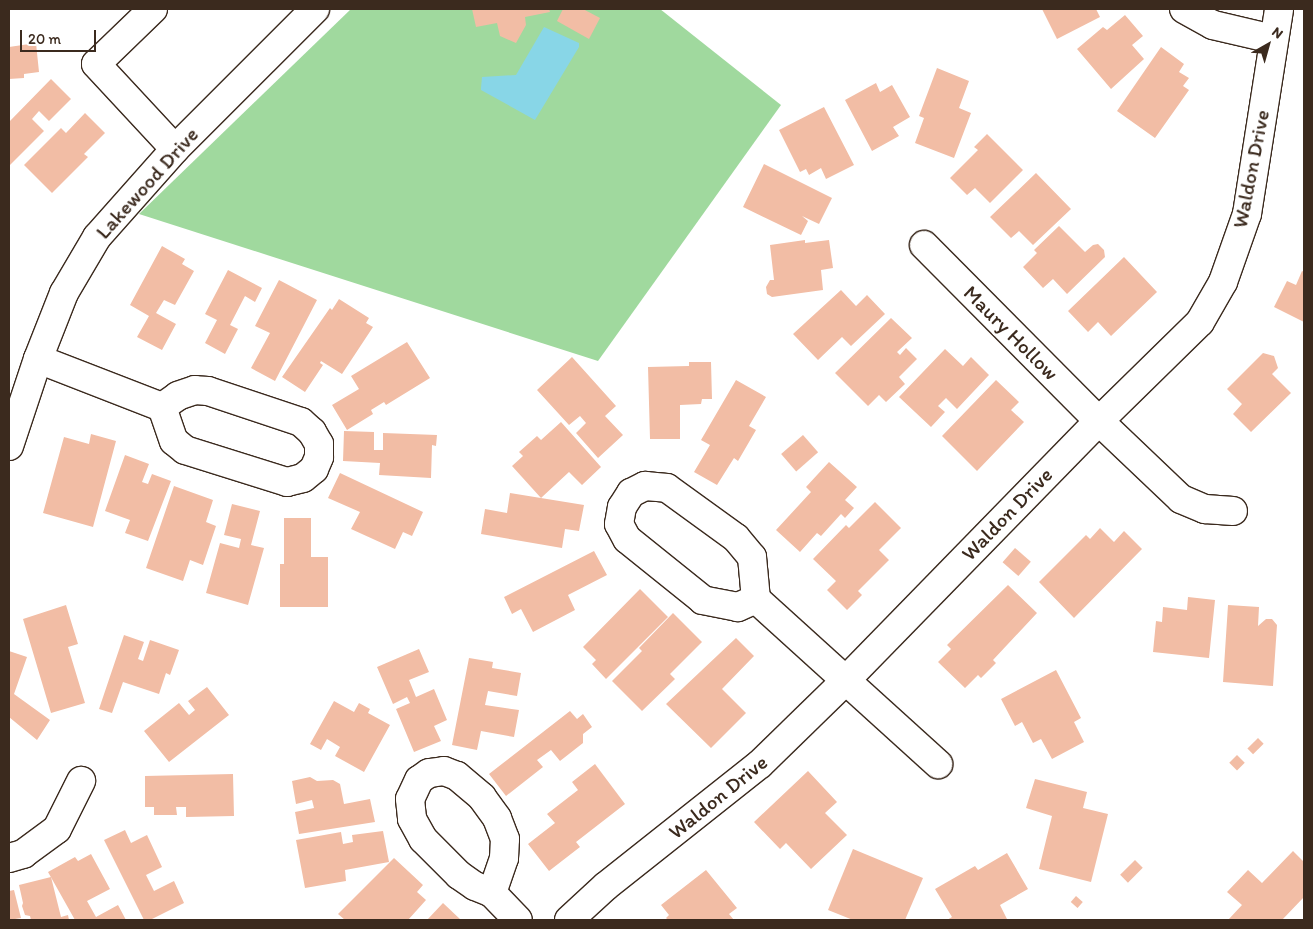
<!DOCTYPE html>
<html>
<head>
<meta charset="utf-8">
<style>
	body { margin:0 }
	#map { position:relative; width:1313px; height:929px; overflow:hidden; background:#fff; font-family:Itim,sans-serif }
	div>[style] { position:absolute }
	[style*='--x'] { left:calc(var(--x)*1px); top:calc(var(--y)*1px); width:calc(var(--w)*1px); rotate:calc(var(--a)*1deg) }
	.green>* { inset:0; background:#a0d99e }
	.water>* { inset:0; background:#88d6e7 }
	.building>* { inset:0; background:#f2bda5; transform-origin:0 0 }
	.roads { filter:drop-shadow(1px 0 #3b2a1e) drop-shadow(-1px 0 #3b2a1e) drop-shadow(0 1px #3b2a1e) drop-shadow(0 -1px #3b2a1e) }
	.street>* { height:28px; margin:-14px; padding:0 14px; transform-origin:14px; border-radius:14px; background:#fff }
	.secondary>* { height:28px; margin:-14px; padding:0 14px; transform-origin:14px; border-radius:14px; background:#fff }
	span { translate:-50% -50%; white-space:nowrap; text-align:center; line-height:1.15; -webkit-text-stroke:5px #fff; paint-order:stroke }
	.street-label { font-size:21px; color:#3b2a1e }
	.frame { position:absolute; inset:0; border:10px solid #3b2a1e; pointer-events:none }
	.north { position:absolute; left:1243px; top:20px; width:50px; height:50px; -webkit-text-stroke:4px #fff; paint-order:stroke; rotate:38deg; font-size:14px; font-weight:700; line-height:20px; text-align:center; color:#3b2a1e }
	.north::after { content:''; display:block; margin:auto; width:18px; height:22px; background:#3b2a1e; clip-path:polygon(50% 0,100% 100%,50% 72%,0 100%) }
	.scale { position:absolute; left:20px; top:30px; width:76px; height:22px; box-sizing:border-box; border:2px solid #3b2a1e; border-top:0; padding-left:6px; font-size:15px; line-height:18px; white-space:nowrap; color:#3b2a1e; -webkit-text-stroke:4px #fff; paint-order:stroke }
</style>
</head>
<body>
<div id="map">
	<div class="green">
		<i style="clip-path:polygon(351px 9px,660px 9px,781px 105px,598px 361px,139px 214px)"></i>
	</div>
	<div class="water">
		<i style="clip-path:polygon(544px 27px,579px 43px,579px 47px,535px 120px,481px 90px,481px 88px,482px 77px,516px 75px)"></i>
	</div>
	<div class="building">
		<i style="clip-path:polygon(472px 9px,549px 9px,550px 12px,525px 17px,526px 25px,516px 43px,500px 36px,497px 23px,476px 27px)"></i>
		<i style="clip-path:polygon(563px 9px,583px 9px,600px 18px,589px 39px,557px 21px)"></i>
		<i style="clip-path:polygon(1042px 9px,1096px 9px,1100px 17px,1057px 39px)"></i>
		<i style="clip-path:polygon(1125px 15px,1143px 36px,1132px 45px,1144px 59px,1111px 89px,1077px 49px,1103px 27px,1107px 30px)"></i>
		<i style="clip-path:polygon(36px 43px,39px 72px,24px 74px,24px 78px,9px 79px,9px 47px)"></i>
		<i style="clip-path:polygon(1161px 47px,1184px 64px,1179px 72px,1189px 78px,1183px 86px,1189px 90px,1155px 138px,1117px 111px)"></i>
		<i style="clip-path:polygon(937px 68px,969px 81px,959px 108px,971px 113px,954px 158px,915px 143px,924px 118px,919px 116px)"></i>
		<i style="clip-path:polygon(51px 79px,71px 99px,49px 121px,39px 111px,32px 119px,44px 131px,10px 165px,9px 122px)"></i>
		<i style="clip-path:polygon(876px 83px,880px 92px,892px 85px,910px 117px,893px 127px,899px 136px,872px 151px,845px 100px)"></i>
		<i style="clip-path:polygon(824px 107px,854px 165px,826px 179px,821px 168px,809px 175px,806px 169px,800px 172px,779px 130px)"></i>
		<i style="clip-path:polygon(85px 113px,105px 133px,84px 154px,88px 157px,52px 193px,24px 165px,61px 128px,66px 133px)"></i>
		<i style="clip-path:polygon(987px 134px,1023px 170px,990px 203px,975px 188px,967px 195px,950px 178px,978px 150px,974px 147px)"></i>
		<i style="clip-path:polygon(764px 164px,832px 198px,819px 224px,802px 216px,808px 221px,801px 235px,743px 207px)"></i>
		<i style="clip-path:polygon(1036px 173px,1071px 209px,1033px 245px,1019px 231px,1011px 238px,990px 217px)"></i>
		<i style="clip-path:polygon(1059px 226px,1085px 252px,1093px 245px,1098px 244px,1104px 250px,1105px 257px,1067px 294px,1053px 279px,1043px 288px,1023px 267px,1037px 253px,1034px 250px)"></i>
		<i style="clip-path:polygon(805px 240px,805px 243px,829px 240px,833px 268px,821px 270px,823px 290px,772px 297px,767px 294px,766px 287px,770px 280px,774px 280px,770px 245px)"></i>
		<i style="clip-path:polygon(162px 246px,185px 259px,182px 264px,194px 271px,175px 305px,164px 300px,156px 313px,176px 324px,162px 350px,137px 337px,149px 316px,130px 305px)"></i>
		<i style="clip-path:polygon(1124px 257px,1157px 292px,1111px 336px,1098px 322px,1088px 332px,1068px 311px)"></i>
		<i style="clip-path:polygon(228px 270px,262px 288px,255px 302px,245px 296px,230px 325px,238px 329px,225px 354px,205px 343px,217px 320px,205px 314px)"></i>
		<i style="clip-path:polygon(1302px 271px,1304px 272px,1304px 322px,1274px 307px,1287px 281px,1296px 285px)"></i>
		<i style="clip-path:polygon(279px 280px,317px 300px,275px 381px,251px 368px,270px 333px,255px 326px)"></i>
		<i style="clip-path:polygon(841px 290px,856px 306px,867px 295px,885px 314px,851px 346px,842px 337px,818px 360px,793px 334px)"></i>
		<i style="clip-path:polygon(339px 299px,369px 318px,366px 323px,373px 327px,342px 374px,321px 361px,320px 363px,323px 365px,305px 392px,282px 377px,330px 308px,332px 310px)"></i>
		<i style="clip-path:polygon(891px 318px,912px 338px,897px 352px,900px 355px,906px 348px,917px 359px,899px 377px,905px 384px,886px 402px,879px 395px,868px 406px,835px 373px)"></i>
		<i style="clip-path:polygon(407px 342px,430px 378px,386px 405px,384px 402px,371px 410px,373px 414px,347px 430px,332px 405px,359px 389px,351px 376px)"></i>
		<i style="clip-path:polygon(945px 349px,963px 366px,971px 357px,989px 375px,957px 409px,946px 398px,938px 406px,945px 412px,931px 427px,899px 397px)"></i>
		<i style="clip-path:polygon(1263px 353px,1274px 356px,1278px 368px,1272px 374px,1291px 393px,1251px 432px,1233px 414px,1242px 404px,1227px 389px)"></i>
		<i style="clip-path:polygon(572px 357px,616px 406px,605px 416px,623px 435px,598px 458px,576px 433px,586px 423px,580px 416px,569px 425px,537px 390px)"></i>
		<i style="clip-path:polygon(689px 362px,711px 362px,712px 399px,702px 399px,701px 404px,680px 405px,680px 439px,650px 439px,648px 367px,689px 366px)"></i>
		<i style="clip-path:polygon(736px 380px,766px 397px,749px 426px,756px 430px,738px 461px,734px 458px,717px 485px,694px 472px,710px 445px,701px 440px)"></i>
		<i style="clip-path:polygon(996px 380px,1019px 402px,1011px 410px,1024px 422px,977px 471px,942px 436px)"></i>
		<i style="clip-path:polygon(561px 422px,601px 467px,582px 485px,569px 472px,541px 498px,512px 466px,523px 456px,519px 452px,537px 436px,541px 440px)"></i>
		<i style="clip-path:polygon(344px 431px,374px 432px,374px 450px,383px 450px,383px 433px,437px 435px,436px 446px,432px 445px,431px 478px,379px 475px,380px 463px,343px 461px)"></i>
		<i style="clip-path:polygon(91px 434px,116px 441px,93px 527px,43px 513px,64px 437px,89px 444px)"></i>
		<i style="left:803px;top:435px;width:23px;height:29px;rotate:49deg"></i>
		<i style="clip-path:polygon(125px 455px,149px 464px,142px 482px,148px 484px,152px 474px,171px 481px,148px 541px,125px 533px,130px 520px,105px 511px)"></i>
		<i style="clip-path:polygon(829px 462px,857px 487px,845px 500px,854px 508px,845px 518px,841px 514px,821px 536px,817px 533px,800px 552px,776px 530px,811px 492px,806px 487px)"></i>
		<i style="clip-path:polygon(340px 473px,423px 512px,412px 536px,403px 532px,395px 549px,351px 529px,360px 512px,328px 498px)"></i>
		<i style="clip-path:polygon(174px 486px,213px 500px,206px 522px,216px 526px,203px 565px,190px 560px,183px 581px,146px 568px)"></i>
		<i style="clip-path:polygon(510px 493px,584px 505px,579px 531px,565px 529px,562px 548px,481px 534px,485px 509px,507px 513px)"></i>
		<i style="clip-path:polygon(875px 502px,901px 528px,879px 550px,889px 560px,858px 591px,862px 595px,847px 610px,827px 590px,836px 581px,813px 559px,846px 525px,849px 528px)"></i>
		<i style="clip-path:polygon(232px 504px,260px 511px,251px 545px,264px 548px,248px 605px,206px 593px,220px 543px,239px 548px,241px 539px,224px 535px)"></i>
		<i style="clip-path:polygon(284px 518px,311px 518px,311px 557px,328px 557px,328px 607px,280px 607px,280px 564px,284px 564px)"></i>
		<i style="clip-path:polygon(1100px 528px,1114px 542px,1124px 531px,1142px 549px,1074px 618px,1039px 582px,1086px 535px,1090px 539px)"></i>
		<i style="left:1015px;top:548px;width:21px;height:19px;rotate:41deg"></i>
		<i style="clip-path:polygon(594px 551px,607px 575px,568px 595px,575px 610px,533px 632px,521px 609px,512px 614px,504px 597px)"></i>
		<i style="clip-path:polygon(1008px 585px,1037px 613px,993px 660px,996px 663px,981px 678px,978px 675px,965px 688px,938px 662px,951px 649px,947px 645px)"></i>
		<i style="clip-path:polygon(640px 589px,668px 617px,606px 679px,592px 664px,596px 660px,583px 647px)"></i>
		<i style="clip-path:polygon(1188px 597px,1215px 600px,1209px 658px,1153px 652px,1156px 621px,1162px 622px,1163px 607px,1187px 610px)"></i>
		<i style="clip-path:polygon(66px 605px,78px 644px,68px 647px,85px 703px,51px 713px,23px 619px)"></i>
		<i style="clip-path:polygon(1228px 605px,1259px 607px,1258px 626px,1266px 619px,1272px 619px,1277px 625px,1273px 686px,1223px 682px)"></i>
		<i style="clip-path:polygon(673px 613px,702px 642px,670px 674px,675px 679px,642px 711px,612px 681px,642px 651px,639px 648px)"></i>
		<i style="clip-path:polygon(124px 635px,144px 642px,138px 659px,143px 661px,150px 640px,179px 650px,170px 675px,166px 673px,159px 694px,123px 682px,112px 713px,99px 709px)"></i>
		<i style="clip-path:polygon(736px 638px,754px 656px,722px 689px,746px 713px,711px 748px,666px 704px)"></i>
		<i style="clip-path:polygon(419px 649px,429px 672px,409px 680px,416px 697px,434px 689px,447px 720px,434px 726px,441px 741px,414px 752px,396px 709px,410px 703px,407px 697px,393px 704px,377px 667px)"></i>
		<i style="clip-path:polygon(9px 651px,27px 657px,14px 694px,50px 720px,37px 740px,9px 717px)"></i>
		<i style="clip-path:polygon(469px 658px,493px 662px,492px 668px,521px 673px,517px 696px,488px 691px,485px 705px,519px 710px,514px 737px,481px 731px,477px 750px,452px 745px)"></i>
		<i style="clip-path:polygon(1056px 670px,1081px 718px,1074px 722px,1084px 742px,1052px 759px,1041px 739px,1033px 743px,1022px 722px,1015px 726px,1001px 699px)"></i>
		<i style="clip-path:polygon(207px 687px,229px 715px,169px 762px,144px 731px,179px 703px,189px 715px,195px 710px,188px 701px)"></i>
		<i style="clip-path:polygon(334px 701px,354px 712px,359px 703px,370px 709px,368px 713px,390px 725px,364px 772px,335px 756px,340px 747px,327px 739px,321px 750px,310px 744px)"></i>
		<i style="clip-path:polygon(570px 711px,577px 719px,583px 714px,592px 727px,583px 734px,583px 743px,560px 761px,551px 750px,537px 760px,543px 767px,506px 796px,489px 774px)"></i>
		<i style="left:1258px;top:738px;width:8px;height:15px;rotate:45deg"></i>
		<i style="left:1237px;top:755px;width:11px;height:11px;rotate:45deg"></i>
		<i style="clip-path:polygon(595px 764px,625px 804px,576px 842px,580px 847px,549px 871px,528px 844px,555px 823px,547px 814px,578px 790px,572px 782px)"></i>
		<i style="clip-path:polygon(808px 771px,837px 802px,825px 813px,847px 835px,811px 869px,786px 843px,780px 849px,754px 822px)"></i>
		<i style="clip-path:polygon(233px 774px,234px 816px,186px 817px,186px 807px,176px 807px,177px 815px,154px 815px,154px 807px,145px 807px,145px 776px)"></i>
		<i style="clip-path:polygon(310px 777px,317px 781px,333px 780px,340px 784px,344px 804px,370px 799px,375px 822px,299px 834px,295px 812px,314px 808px,312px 800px,296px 804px,292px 781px)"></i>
		<i style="clip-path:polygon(1035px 779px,1087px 792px,1083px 808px,1108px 814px,1091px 882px,1039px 869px,1052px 816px,1026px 808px)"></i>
		<i style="clip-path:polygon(125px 830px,131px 843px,147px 835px,162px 867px,146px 875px,154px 891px,174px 881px,184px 903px,150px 920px,144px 920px,104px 840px)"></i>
		<i style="clip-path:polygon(383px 831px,389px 862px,345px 870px,346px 881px,305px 888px,296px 840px,341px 832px,343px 844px,353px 842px,352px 835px)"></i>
		<i style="clip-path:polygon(853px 849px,923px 878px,905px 920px,853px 920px,828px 910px)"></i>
		<i style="clip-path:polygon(1293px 851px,1304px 862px,1304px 897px,1282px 920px,1228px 920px,1242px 905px,1227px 892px,1248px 870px,1262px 883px)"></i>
		<i style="clip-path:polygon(1007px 853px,1028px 889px,1000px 905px,1007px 919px,947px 920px,952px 917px,935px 889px,975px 866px,978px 870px)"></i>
		<i style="clip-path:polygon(91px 854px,110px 889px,87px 901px,96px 917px,118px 905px,126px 920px,75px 920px,48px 872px,75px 857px,78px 861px)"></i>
		<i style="clip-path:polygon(394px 858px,423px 885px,417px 892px,426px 900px,408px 920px,345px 920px,338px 914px)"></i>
		<i style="left:1135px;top:860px;width:11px;height:21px;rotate:45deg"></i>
		<i style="clip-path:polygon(706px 870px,737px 908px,729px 914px,734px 920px,668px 920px,666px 918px,669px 915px,661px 905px)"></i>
		<i style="clip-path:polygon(51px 877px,61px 917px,68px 915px,69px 920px,31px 920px,30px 916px,25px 915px,22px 906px,23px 903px,19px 885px)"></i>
		<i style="clip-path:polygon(14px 890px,21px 918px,9px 920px,9px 891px)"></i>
		<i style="left:1076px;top:896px;width:9px;height:8px;rotate:41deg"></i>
		<i style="clip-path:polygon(443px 903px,461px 920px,427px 920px)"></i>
	</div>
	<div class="roads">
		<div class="street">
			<i style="--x:153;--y:9;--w:79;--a:136"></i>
			<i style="--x:96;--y:64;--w:116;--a:47.1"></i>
			<i style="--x:1184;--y:9;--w:33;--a:29"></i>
			<i style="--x:1213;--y:25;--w:62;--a:13.1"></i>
			<i style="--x:924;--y:245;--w:248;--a:45.2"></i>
			<i style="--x:1099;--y:421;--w:113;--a:43.6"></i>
			<i style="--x:1181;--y:499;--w:26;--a:23"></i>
			<i style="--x:1205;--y:509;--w:28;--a:4"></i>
			<i style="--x:38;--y:359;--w:133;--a:21.2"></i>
			<i style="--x:162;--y:407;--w:36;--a:71"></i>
			<i style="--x:174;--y:441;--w:14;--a:39"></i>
			<i style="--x:185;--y:450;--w:107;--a:17.4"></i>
			<i style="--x:287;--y:482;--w:16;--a:-14"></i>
			<i style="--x:303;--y:478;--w:14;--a:-39"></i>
			<i style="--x:314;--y:469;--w:13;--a:-67"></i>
			<i style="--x:319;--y:457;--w:13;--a:-90"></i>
			<i style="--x:319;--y:444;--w:14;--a:-120"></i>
			<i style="--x:312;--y:432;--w:15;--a:-138"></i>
			<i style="--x:301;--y:422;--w:98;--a:-161.6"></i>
			<i style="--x:208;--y:391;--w:13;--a:-176"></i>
			<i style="--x:195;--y:390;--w:18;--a:161"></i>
			<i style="--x:178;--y:396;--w:19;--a:145"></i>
			<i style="--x:756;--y:599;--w:20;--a:156"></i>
			<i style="--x:738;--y:607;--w:36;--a:-169"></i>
			<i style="--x:703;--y:600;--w:97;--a:-141.2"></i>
			<i style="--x:627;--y:539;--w:17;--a:-118"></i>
			<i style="--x:619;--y:524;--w:17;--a:-80"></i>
			<i style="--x:622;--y:507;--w:17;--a:-57"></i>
			<i style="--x:631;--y:493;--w:16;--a:-27"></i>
			<i style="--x:645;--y:486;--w:22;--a:5"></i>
			<i style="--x:667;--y:488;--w:85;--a:35.9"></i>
			<i style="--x:736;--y:538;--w:25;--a:50"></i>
			<i style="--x:752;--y:557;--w:42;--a:84.6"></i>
			<i style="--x:756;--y:599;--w:246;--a:42.2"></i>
			<i style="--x:9;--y:858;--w:15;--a:-16"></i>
			<i style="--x:23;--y:854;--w:42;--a:-36.3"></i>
			<i style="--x:57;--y:829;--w:54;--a:-63.4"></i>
			<i style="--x:492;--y:893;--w:37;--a:-71"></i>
			<i style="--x:504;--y:858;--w:19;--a:-87"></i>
			<i style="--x:505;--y:839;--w:22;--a:-111"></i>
			<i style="--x:497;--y:818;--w:26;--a:-126"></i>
			<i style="--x:482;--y:797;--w:33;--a:-140"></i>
			<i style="--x:457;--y:776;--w:14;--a:-159"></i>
			<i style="--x:444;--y:771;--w:15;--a:172"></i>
			<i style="--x:429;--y:773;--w:12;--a:145"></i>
			<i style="--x:419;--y:780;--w:21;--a:115"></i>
			<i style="--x:410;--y:799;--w:20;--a:84"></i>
			<i style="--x:412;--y:819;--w:23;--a:61"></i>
			<i style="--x:423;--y:839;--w:51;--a:45"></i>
			<i style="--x:459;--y:875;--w:19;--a:35"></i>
			<i style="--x:475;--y:886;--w:18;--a:22"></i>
			<i style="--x:492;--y:893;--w:37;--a:46"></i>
			<i style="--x:569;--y:920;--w:50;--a:-42.6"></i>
			<i style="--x:606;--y:886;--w:196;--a:-38.4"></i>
			<i style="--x:760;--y:764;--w:120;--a:-44.3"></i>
			<i style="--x:846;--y:680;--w:362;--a:-45.7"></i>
			<i style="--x:1099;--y:421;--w:141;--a:-44.4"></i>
			<i style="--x:1200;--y:322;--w:46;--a:-60.1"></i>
			<i style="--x:1223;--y:282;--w:72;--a:-70.6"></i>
			<i style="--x:1247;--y:214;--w:207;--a:-81.1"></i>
		</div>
		<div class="secondary">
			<i style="--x:9;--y:446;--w:92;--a:-71.6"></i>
			<i style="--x:38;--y:359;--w:71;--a:-68.5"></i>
			<i style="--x:64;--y:293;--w:65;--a:-59.5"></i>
			<i style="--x:97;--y:237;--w:118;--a:-48.4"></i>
			<i style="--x:175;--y:149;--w:198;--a:-45"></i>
		</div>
	</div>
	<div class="street-label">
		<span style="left:1251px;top:169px;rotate:-79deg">Waldon Drive</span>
		<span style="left:147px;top:183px;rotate:-48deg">Lakewood Drive</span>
		<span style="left:1011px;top:333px;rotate:45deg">Maury Hollow</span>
		<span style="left:1007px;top:514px;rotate:-46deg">Waldon Drive</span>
		<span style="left:718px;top:797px;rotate:-39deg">Waldon Drive</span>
	</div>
	<div class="frame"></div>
	<div class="north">N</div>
	<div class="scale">20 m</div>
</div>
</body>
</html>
